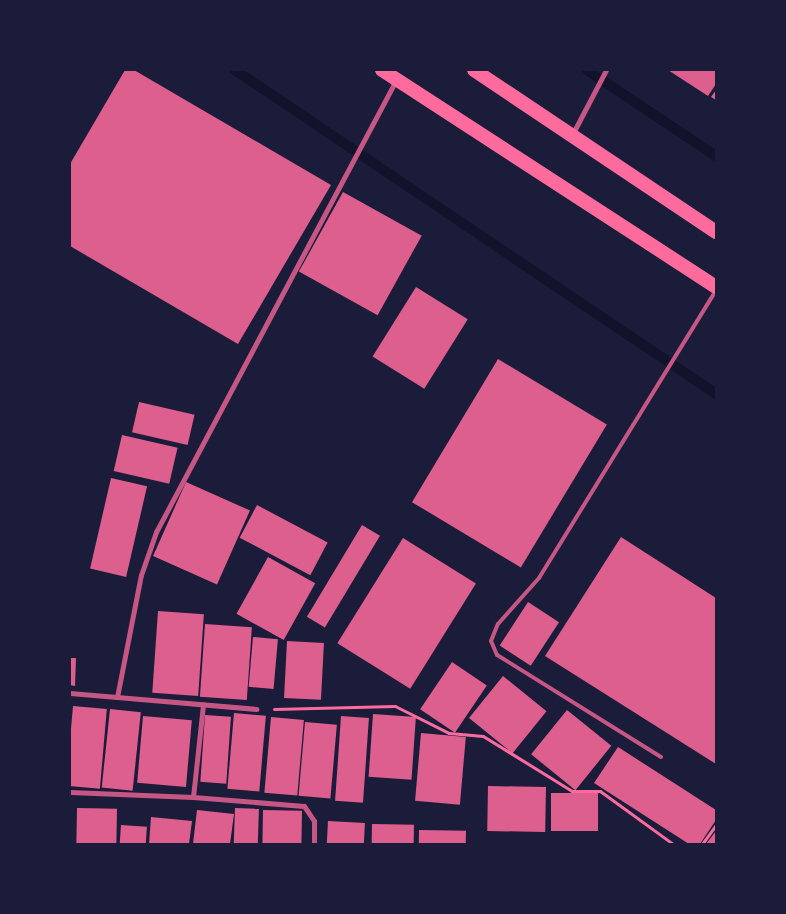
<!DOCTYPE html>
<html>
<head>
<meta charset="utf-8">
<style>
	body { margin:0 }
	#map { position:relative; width:786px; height:914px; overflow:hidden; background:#1b1b3a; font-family:"PT Sans",sans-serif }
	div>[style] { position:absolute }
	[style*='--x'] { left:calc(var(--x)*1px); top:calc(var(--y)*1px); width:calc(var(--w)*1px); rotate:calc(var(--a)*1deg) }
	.stream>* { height:10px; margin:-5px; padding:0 5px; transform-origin:5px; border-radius:5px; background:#12122b }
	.building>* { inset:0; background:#dd5f8e; transform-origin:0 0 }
	.path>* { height:3px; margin:-1.5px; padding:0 1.5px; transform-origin:1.5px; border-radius:1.5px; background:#ff6b9d }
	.service>* { height:4px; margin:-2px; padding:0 2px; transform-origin:2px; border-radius:2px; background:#c65784 }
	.minor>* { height:5px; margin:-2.5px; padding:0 2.5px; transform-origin:2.5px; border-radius:2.5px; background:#c65784 }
	.trunk>* { height:14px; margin:-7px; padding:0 7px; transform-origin:7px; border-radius:7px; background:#ff6b9d }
	span { translate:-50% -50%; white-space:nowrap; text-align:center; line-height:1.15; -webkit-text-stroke:4px #1b1b3a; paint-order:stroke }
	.frame { position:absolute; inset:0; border:71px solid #1b1b3a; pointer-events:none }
</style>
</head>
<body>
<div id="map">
	<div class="stream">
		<i style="--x:235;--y:70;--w:580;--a:33.96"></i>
		<i style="--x:587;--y:70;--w:155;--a:33.7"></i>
	</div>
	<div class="building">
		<i style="clip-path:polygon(125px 70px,134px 70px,331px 185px,238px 344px,70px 246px,70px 164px)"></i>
		<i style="clip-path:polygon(668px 70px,716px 70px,716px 84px,708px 96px)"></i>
		<i style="clip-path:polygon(716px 90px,716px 100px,711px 97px)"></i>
		<i style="left:343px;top:192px;width:90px;height:91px;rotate:29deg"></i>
		<i style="left:416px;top:287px;width:61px;height:82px;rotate:32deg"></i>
		<i style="left:498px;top:359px;width:127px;height:167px;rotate:31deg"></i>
		<i style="left:139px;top:402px;width:57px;height:31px;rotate:13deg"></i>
		<i style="left:122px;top:435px;width:57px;height:37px;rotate:13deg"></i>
		<i style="left:111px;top:478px;width:37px;height:93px;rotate:13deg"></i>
		<i style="left:186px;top:482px;width:70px;height:81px;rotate:24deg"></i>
		<i style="left:257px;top:505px;width:80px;height:37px;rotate:28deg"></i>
		<i style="left:362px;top:525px;width:21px;height:107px;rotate:31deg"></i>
		<i style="clip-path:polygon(621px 537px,716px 598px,716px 764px,545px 656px)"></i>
		<i style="left:403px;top:538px;width:86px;height:124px;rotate:32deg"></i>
		<i style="left:268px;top:557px;width:54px;height:65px;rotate:29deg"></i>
		<i style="left:528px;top:602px;width:37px;height:52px;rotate:33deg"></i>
		<i style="left:158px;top:611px;width:46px;height:82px;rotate:4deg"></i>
		<i style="left:205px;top:624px;width:47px;height:73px;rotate:4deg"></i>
		<i style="left:253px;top:637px;width:25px;height:50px;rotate:5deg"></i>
		<i style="left:287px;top:641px;width:37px;height:57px;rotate:3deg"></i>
		<i style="clip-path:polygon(70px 658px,76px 658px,75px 686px,70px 685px)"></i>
		<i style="left:452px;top:662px;width:42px;height:57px;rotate:34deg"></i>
		<i style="left:503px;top:676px;width:56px;height:54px;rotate:39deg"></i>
		<i style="left:73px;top:706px;width:34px;height:80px;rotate:5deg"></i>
		<i style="left:110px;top:709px;width:31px;height:79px;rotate:6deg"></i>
		<i style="left:567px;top:710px;width:57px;height:57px;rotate:39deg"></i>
		<i style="left:234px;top:713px;width:32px;height:76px;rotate:5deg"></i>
		<i style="left:373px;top:714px;width:43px;height:63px;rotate:4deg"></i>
		<i style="left:205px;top:715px;width:26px;height:67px;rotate:4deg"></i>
		<i style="left:143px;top:716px;width:49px;height:67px;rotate:5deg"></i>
		<i style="left:341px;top:716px;width:28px;height:85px;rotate:4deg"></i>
		<i style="left:271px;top:717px;width:33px;height:76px;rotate:5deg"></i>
		<i style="left:305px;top:722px;width:32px;height:74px;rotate:5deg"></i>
		<i style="left:421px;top:733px;width:45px;height:68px;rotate:5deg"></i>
		<i style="clip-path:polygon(618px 747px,716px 810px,716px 820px,700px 844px,689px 844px,594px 783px)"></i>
		<i style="left:488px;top:786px;width:58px;height:45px;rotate:1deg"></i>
		<i style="left:551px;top:793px;width:47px;height:38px"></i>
		<i style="left:77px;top:808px;width:40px;height:36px;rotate:1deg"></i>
		<i style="left:235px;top:808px;width:24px;height:36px;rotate:2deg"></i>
		<i style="clip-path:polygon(197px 810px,234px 814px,230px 844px,193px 844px)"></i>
		<i style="left:263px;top:810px;width:39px;height:34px;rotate:1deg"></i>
		<i style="clip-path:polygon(151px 817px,192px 821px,189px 844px,149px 844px)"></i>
		<i style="left:328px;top:821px;width:37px;height:23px;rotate:3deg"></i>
		<i style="left:372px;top:824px;width:42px;height:20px;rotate:1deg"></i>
		<i style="left:121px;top:825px;width:26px;height:19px;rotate:4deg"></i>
		<i style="left:419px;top:830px;width:47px;height:14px;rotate:1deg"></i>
		<i style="clip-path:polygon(716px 831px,716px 844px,706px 844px)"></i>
	</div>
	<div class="path">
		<i style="--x:274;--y:709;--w:121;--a:-1.4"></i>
		<i style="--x:395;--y:706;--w:60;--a:26.6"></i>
		<i style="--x:449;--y:733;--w:34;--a:5"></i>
		<i style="--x:483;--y:736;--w:105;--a:31.7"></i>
		<i style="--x:572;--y:791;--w:28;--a:0"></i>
		<i style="--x:600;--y:791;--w:90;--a:36"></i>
		<i style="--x:702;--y:844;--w:24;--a:-54"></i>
	</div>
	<div class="service">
		<i style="--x:661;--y:757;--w:193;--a:-148.1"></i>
		<i style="--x:497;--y:655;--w:15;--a:-113"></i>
		<i style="--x:491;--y:641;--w:18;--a:-68"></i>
		<i style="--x:498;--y:624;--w:62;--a:-48.3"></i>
		<i style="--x:539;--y:578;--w:338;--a:-58.4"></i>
	</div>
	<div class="minor">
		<i style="--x:572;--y:135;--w:73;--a:-62.4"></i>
		<i style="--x:70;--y:693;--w:47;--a:4.9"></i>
		<i style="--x:117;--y:697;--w:124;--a:-78.9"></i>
		<i style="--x:141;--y:575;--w:46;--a:-70.8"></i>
		<i style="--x:156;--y:532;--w:512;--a:-62.03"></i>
		<i style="--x:117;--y:697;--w:140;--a:4.9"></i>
		<i style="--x:70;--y:792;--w:123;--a:2.3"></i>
		<i style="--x:193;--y:797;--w:93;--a:-83.8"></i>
		<i style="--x:193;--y:797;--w:111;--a:4.6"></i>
		<i style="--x:304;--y:806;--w:18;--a:56"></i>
		<i style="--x:314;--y:821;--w:23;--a:90"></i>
	</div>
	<div class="trunk">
		<i style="--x:382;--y:70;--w:398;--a:33"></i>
		<i style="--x:474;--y:70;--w:291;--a:33.8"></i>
	</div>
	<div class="frame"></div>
</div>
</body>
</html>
